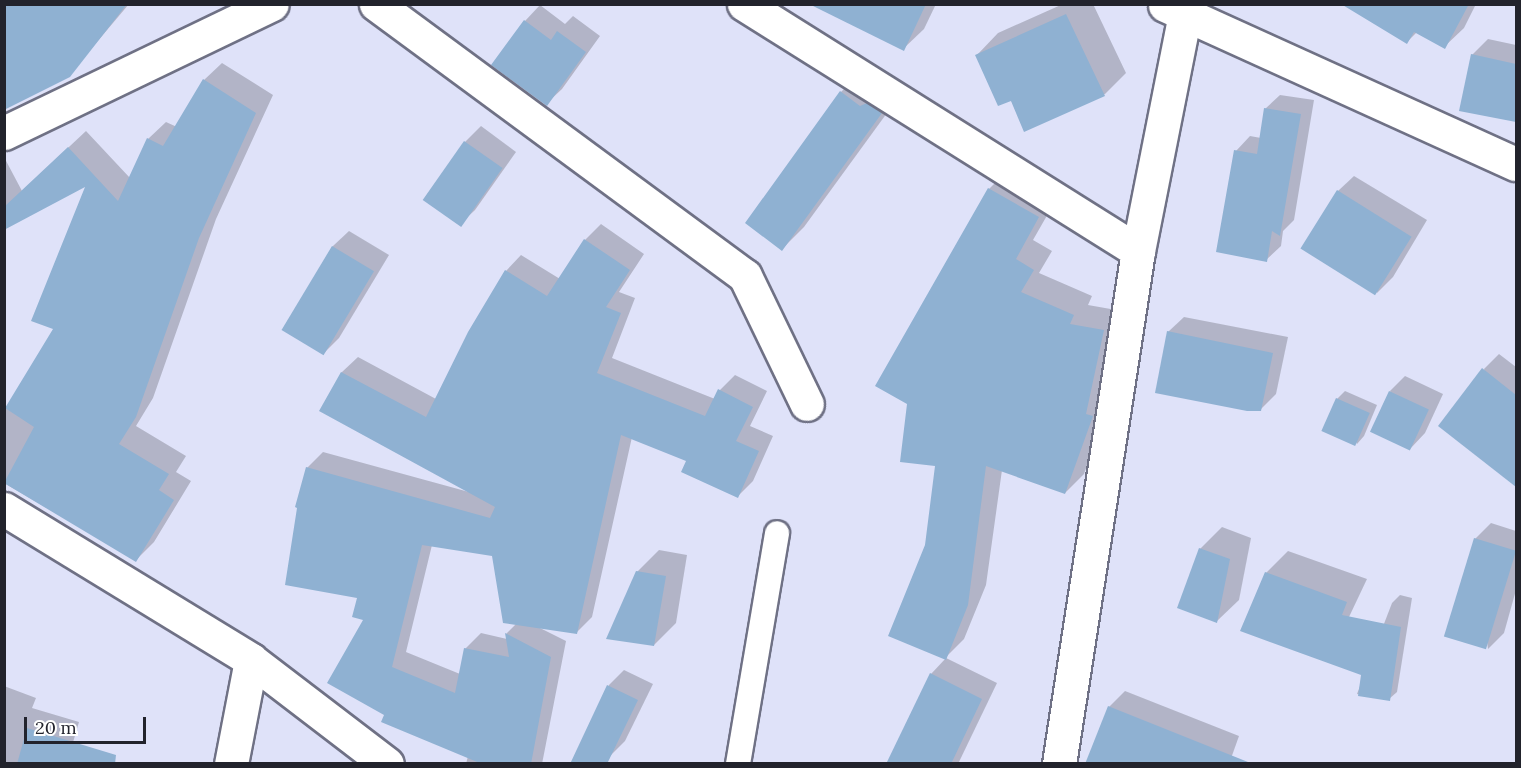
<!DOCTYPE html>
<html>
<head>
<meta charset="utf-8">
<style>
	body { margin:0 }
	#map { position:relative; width:1521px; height:768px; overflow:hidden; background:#dfe2f9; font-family:Lora,serif }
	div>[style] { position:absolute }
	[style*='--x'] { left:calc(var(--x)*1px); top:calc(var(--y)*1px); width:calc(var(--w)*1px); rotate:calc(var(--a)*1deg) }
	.shadow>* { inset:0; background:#0003 }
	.building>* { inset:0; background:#8fb1d2; transform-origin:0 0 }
	.roads { filter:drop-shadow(2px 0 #6f7185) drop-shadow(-2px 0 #6f7185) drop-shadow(0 2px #6f7185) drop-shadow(0 -2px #6f7185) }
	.lane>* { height:24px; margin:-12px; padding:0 12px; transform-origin:12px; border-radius:12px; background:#fff }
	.street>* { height:33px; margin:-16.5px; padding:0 16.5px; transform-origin:16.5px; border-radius:16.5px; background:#fff }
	span { translate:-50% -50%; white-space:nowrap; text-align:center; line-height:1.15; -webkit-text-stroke:6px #fff; paint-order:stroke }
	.frame { position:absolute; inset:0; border:6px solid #22232c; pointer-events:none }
	.scale { position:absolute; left:24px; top:717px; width:122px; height:27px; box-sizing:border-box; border:3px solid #22232c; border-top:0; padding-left:8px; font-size:18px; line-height:21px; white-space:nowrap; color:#22232c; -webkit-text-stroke:4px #fff; paint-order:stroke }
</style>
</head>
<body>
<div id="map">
	<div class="shadow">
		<i style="clip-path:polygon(4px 4px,129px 4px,69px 75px)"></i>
		<i style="clip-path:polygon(822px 4px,936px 4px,924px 29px,903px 49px)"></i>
		<i style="clip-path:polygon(1063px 4px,1093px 4px,1126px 73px,1105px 94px,1025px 130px,1011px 100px,977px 55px,998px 33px)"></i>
		<i style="clip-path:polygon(1344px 4px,1476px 4px,1464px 28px,1444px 47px,1417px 32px,1407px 42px)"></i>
		<i style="clip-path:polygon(540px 5px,565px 24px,573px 16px,600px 36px,562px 89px,546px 104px,525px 21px)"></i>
		<i style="clip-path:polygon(1488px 39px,1516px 45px,1516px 121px,1460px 109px,1472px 55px)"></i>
		<i style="clip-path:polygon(222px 63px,273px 95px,216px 219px,153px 398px,136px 426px,186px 456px,176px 472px,191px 481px,154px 542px,136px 560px,4px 483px,4px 411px,55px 329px,88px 183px,4px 229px,4px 157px,22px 191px,86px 131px,130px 178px,148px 139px,166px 122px,177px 127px,204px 80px)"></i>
		<i style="clip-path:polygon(863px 70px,903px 91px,804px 227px,782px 249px,841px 92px)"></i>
		<i style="clip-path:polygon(1280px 95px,1314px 100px,1294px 220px,1283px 231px,1281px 246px,1266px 260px,1236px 151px,1250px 136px,1261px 138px,1265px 109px)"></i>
		<i style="clip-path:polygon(481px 126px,516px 152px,475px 210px,459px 225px,424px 199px,465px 142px)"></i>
		<i style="clip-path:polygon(1008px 170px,1057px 198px,1033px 240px,1052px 251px,1039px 273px,1092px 296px,1088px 305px,1122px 311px,1111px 397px,1084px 474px,1065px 493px,1002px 470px,986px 585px,964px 639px,945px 658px,926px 545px,937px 465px,908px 403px,877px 385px,989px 189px)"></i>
		<i style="clip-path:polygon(1354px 176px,1427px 220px,1393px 277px,1377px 293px,1338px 191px)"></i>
		<i style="clip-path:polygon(evenodd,601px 224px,644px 254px,619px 292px,635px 298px,612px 358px,715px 399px,720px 390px,735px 375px,767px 391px,750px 426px,773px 436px,753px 481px,738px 496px,688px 460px,632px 437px,592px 617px,576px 633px,538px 627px,566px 641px,542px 764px,466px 764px,468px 756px,386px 714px,359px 597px,307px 468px,323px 452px,469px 492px,321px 410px,342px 372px,358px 357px,436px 399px,506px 271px,521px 255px,560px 279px,585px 240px,601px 224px,432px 545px,493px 555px,517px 623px,506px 634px,507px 639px,481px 633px,465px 649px,460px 674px,406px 652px,432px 545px)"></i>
		<i style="clip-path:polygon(349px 231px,389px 255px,339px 338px,323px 354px,283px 329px,333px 246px)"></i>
		<i style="clip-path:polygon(1184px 317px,1288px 337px,1276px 394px,1260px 410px,1168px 332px)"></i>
		<i style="clip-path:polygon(1499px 354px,1516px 367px,1516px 478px,1512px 482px,1484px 369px)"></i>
		<i style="clip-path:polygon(1405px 376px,1443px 394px,1425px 433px,1410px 449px,1390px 391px)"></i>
		<i style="clip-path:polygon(1345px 391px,1377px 405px,1364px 436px,1357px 444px,1337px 399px)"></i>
		<i style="clip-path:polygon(1491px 523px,1516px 531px,1516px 590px,1504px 633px,1488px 649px,1475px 539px)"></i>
		<i style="clip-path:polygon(1222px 527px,1251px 538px,1239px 600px,1217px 621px,1200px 549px)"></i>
		<i style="clip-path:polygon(659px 550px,687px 555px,676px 623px,654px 645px,637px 572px)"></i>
		<i style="clip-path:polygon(1288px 551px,1367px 579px,1340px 636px,1266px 573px)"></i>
		<i style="clip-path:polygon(1400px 595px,1412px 598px,1397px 692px,1389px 699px,1357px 694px,1392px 603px)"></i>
		<i style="clip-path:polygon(946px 658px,997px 683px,958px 764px,888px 764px,931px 674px)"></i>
		<i style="clip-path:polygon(624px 670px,653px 684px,625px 741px,609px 757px,581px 743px,609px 685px)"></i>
		<i style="clip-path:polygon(4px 686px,36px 698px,32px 708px,79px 722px,69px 756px,64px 764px,4px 764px)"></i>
		<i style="clip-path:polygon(1125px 691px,1239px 736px,1229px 764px,1109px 707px)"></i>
	</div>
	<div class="building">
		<i style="clip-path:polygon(4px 4px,127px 4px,70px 77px,4px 110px)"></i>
		<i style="clip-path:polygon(809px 4px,926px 4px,904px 51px)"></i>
		<i style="clip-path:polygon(1341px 4px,1469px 4px,1445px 49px,1414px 32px,1407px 44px)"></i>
		<i style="clip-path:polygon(1066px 14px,1105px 96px,1024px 132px,1011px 101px,998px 106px,975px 55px)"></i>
		<i style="clip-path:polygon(524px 20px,551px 40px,557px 31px,586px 52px,547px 106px,491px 65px)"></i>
		<i style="clip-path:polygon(1471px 54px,1516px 64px,1516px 122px,1459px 111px)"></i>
		<i style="clip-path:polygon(203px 79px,256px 113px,199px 238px,136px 417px,119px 444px,169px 474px,159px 490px,174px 500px,136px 562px,4px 483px,34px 427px,5px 408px,53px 329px,31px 321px,85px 187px,4px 230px,4px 207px,68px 147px,118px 201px,147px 138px,163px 146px)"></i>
		<i style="clip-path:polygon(840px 91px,860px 106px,867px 103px,882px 113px,782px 251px,745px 223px)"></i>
		<i style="clip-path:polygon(1264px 108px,1301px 114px,1280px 236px,1272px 231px,1267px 262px,1216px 252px,1234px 150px,1257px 154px)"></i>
		<i style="left:464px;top:141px;width:47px;height:72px;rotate:35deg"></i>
		<i style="clip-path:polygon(988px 188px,1039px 217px,1016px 259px,1034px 270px,1021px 292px,1074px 315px,1070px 324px,1104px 330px,1086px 414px,1093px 416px,1065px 494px,986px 466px,968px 605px,946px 660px,888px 636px,925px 545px,935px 466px,900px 462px,907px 404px,875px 386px)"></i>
		<i style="left:1337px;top:190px;width:88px;height:69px;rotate:32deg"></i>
		<i style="clip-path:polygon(584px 239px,630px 270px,606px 307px,621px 313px,597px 373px,705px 416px,718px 389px,753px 407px,736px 441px,759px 451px,738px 498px,681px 472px,686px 461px,621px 435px,577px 634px,503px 623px,492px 556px,422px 545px,392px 667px,455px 693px,464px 648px,509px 657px,505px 633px,551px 657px,531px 764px,482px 764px,381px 722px,384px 715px,327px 683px,363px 620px,352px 617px,357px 598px,285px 585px,297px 508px,295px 507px,306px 467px,490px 518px,495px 507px,319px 411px,341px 372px,426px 417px,468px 332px,505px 270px,547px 296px)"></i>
		<i style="left:332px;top:246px;width:49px;height:98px;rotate:31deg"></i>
		<i style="clip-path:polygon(1167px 331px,1273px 353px,1261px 411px,1247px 411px,1155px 393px)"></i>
		<i style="clip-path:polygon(1482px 368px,1516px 395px,1516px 487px,1438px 426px)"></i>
		<i style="left:1389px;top:391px;width:44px;height:45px;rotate:25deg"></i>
		<i style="left:1336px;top:398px;width:37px;height:36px;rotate:24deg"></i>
		<i style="left:1474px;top:538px;width:44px;height:103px;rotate:17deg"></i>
		<i style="clip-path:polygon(1199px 548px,1230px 559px,1217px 623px,1177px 608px)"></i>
		<i style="clip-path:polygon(636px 571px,666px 576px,654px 646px,606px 639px)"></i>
		<i style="clip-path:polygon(1265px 572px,1347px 602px,1342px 615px,1401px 627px,1390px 701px,1358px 696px,1361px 675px,1240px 631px)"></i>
		<i style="clip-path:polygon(930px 673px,982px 699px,951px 764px,886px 764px)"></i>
		<i style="clip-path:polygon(607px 685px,638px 700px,607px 764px,570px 764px)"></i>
		<i style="clip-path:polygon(1108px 706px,1248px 762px,1248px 764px,1085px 764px)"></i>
		<i style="clip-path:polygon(27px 728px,116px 755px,115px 764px,17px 764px)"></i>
	</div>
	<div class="roads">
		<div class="lane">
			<i style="--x:738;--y:764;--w:234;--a:-80.4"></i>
		</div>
		<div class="street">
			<i style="--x:376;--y:4;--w:458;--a:36.4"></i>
			<i style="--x:745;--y:276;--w:142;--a:64.2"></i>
			<i style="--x:744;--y:4;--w:465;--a:32.1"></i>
			<i style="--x:1165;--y:5;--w:385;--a:24.4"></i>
			<i style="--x:4;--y:133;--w:297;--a:-25.7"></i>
			<i style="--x:4;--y:509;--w:289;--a:31.4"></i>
			<i style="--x:251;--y:660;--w:171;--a:37.4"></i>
			<i style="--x:231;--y:764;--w:106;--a:-79.1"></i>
			<i style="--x:1059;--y:764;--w:519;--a:-81.25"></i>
			<i style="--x:1138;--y:251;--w:252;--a:-78.8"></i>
		</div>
	</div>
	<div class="frame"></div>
	<div class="scale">20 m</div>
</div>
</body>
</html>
